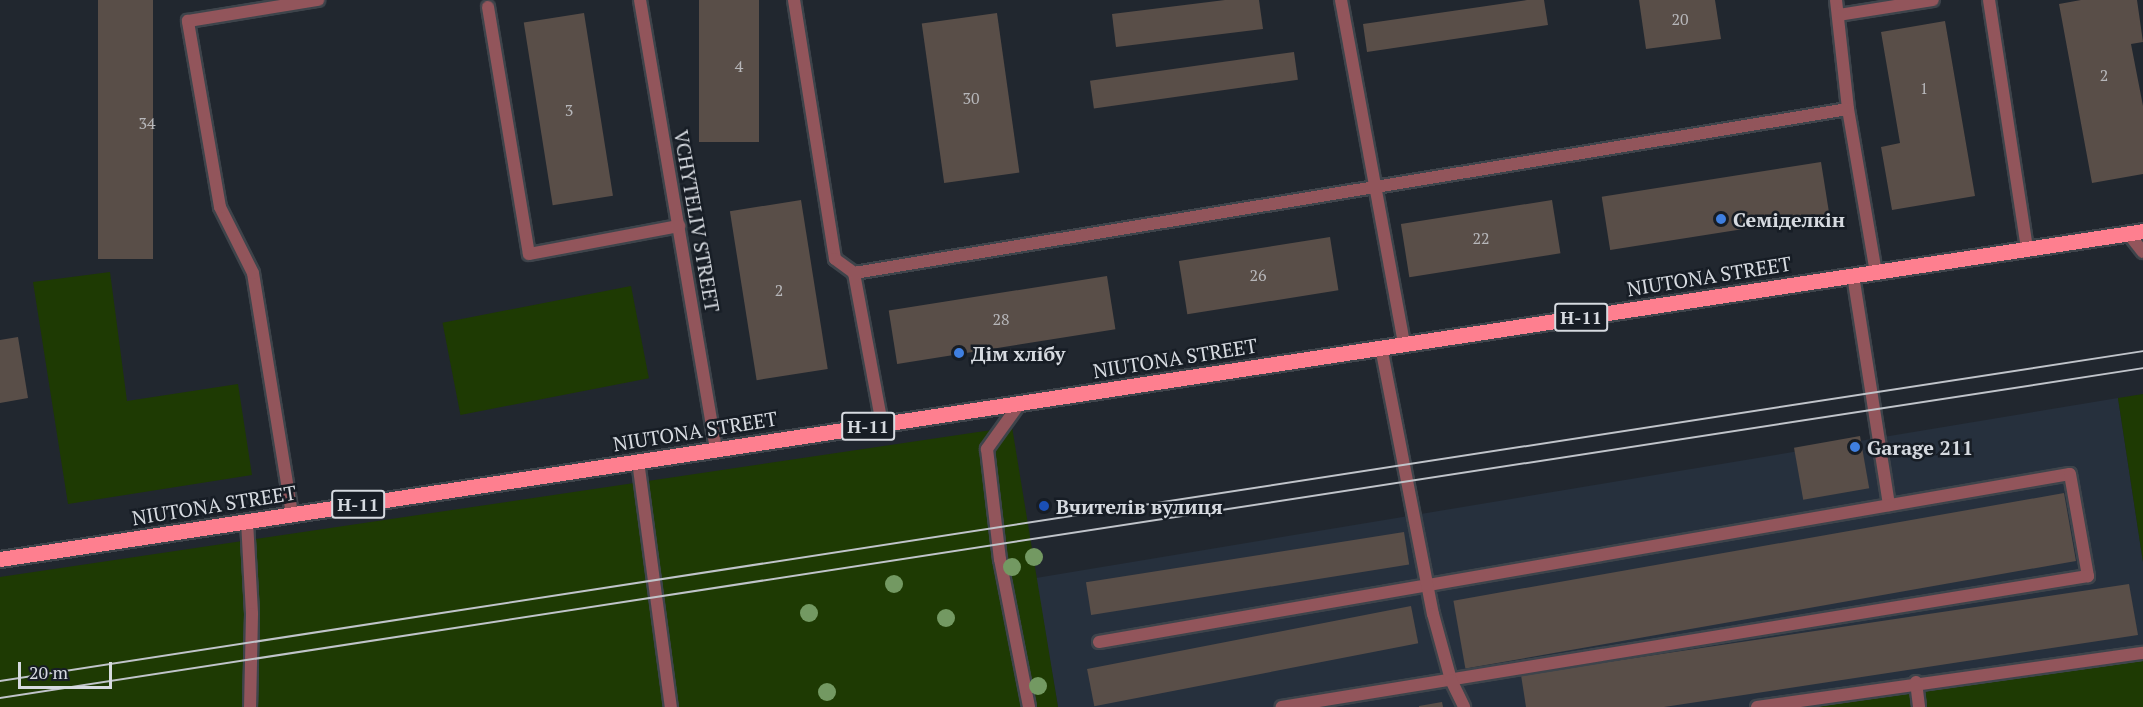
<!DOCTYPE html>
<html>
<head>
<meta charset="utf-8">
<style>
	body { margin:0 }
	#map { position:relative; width:2143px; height:707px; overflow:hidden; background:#21272f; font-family:"PT Serif",serif }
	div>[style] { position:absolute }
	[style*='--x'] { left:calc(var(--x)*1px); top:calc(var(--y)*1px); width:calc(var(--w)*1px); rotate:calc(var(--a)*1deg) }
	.built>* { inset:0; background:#26303d }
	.green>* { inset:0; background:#1e3a03; transform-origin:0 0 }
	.building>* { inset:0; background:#594e48; transform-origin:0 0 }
	.roads { filter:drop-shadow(2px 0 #3e444b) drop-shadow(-2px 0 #3e444b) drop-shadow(0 2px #3e444b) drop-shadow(0 -2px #3e444b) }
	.lane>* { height:12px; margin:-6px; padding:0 6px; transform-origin:6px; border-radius:6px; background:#92555b }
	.street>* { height:12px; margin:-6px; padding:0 6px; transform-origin:6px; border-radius:6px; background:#92555b }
	.primary>* { height:15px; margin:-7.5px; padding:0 7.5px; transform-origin:7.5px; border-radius:7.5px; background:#fe7f8f }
	.tram>* { height:1.5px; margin:-0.75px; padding:0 0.75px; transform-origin:0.75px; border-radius:0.75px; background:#c0c4ca }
	.trees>* { width:18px; height:18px; margin:-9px; border-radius:50%; background:#739962 }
	.dots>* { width:16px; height:16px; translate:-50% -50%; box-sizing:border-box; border:3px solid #171d25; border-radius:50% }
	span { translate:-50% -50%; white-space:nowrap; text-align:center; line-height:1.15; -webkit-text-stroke:5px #171d25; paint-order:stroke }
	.number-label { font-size:16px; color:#b7b7ba }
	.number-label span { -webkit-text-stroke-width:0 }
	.shield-label span { padding:2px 4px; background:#171d25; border:2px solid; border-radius:4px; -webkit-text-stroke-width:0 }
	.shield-label { font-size:18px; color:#d6dae0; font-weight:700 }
	.poi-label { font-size:20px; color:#d6dae0; font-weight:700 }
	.left { translate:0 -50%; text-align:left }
	.street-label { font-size:20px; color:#d6dae0 }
	.scale { position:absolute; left:18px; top:662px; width:94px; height:27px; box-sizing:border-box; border:3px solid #d6dae0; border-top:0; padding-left:8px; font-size:18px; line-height:21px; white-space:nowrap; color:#d6dae0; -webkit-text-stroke:4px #171d25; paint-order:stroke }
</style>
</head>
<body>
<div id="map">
	<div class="built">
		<i style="clip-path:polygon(2118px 398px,2143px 562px,2143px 646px,1786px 707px,1058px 707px,1036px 578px)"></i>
	</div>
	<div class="green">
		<i style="clip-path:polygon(110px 272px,127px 401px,238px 384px,252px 475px,68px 504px,33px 282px)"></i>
		<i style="left:631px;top:286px;width:94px;height:192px;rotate:79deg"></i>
		<i style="clip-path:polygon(2143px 394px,2143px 562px,2118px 398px)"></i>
		<i style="clip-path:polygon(1012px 427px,1058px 707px,0 707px,0 577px)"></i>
		<i style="clip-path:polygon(2143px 646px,2143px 707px,1776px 707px,1916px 682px)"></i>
	</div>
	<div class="building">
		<i style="left:98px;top:0;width:55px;height:259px"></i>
		<i style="left:699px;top:0;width:60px;height:142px"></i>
		<i style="clip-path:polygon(1225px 0,1259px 0,1263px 29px,1116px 47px,1112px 14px)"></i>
		<i style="clip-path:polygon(1527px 0,1544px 0,1548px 25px,1367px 52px,1363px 24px)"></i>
		<i style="clip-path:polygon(1639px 0,1715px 0,1721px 39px,1646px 49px)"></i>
		<i style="clip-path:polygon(2081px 0,2137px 0,2143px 42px,2131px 44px,2143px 106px,2143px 174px,2092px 183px,2059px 4px)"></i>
		<i style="left:584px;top:13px;width:185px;height:61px;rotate:81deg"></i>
		<i style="left:997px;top:13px;width:161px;height:76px;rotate:82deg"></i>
		<i style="clip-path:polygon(1945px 21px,1975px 196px,1892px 210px,1881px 147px,1900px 143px,1881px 32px)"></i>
		<i style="left:1294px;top:52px;width:28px;height:206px;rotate:82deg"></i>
		<i style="left:1821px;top:162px;width:54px;height:222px;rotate:81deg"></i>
		<i style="left:801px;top:200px;width:171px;height:72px;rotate:81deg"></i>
		<i style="left:1552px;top:200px;width:54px;height:153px;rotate:81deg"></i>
		<i style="left:1330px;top:237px;width:54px;height:153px;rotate:81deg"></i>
		<i style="left:1107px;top:276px;width:54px;height:221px;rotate:81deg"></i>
		<i style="clip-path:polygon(18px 337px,28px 398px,0 403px,0 340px)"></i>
		<i style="left:1860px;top:436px;width:53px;height:67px;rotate:80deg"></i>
		<i style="left:2064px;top:493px;width:69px;height:620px;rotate:80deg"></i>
		<i style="left:1404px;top:532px;width:33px;height:322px;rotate:81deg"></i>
		<i style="clip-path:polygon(2129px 584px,2138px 635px,1664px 707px,1526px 707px,1521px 675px)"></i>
		<i style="left:1411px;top:606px;width:38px;height:330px;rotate:79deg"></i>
		<i style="clip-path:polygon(1442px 702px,1443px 707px,1419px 707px,1419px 706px)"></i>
	</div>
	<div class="roads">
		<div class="lane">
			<i style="--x:794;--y:0;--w:262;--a:81"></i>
			<i style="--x:835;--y:259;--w:24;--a:36"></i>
			<i style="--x:854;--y:273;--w:154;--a:79.5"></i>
			<i style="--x:1341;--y:0;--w:350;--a:79.6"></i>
			<i style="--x:1836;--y:0;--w:110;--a:83.7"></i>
			<i style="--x:1848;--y:109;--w:165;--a:80.3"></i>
			<i style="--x:488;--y:7;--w:250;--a:80.6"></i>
			<i style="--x:529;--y:254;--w:153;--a:-10.6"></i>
			<i style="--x:1839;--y:15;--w:95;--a:-9.1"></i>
			<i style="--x:854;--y:273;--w:1007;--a:-9.37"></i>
			<i style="--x:1853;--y:275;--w:233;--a:81.1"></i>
			<i style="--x:1020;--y:403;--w:57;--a:125.7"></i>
			<i style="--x:987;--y:449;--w:111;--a:83.3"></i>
			<i style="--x:1000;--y:559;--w:151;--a:78.9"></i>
			<i style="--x:638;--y:461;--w:248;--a:82.4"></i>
			<i style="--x:292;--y:514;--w:244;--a:-99.2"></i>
			<i style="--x:253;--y:273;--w:74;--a:-116.6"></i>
			<i style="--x:220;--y:207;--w:189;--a:-99.8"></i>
			<i style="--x:188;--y:21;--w:132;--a:-9.2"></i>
			<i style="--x:247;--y:521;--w:93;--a:86.9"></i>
			<i style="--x:252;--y:614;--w:93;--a:91.2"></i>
			<i style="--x:1099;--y:642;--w:985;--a:-9.82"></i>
			<i style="--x:2070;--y:474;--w:104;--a:80"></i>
			<i style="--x:2088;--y:576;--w:817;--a:170.77"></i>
			<i style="--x:1916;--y:682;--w:25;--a:83"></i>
			<i style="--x:1757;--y:707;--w:390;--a:-8"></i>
		</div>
		<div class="street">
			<i style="--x:640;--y:0;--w:455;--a:80.4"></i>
			<i style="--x:1989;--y:0;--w:251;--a:81.3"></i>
			<i style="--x:2128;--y:233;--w:24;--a:52"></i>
			<i style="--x:1381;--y:347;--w:272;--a:79"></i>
			<i style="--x:1433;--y:614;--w:68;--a:74.7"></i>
			<i style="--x:1451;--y:680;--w:30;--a:64"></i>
		</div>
		<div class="primary">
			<i style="--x:0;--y:559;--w:2168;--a:-8.7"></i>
		</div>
	</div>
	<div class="tram">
		<i style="--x:0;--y:681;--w:2168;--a:-8.75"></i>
		<i style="--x:0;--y:698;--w:2168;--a:-8.75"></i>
	</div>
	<div class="trees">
		<i style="left:1034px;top:557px"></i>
		<i style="left:1012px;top:567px"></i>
		<i style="left:894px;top:584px"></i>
		<i style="left:809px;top:613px"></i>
		<i style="left:946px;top:618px"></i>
		<i style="left:1038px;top:686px"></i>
		<i style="left:827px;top:692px"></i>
	</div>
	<div class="dots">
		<i style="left:1721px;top:219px;background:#3f7fe0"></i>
		<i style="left:959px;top:353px;background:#3f7fe0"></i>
		<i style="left:1855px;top:447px;background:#3f7fe0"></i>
		<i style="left:1044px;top:506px;background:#1a4fb4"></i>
	</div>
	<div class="number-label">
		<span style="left:1680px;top:19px">20</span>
		<span style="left:739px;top:66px">4</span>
		<span style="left:2104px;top:75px">2</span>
		<span style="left:1924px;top:88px">1</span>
		<span style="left:971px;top:98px">30</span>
		<span style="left:569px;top:110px">3</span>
		<span style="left:147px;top:123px">34</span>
		<span style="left:1481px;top:238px">22</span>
		<span style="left:1258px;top:275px">26</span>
		<span style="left:779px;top:290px">2</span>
		<span style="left:1001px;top:319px">28</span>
	</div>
	<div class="shield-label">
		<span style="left:1581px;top:317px">Н-11</span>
		<span style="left:868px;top:426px">Н-11</span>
		<span style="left:358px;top:504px">Н-11</span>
	</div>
	<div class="poi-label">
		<span class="left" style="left:1733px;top:219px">Семіделкін</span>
		<span class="left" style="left:971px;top:353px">Дім хлібу</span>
		<span class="left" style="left:1867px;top:447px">Garage 211</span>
		<span class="left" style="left:1056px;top:506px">Вчителів вулиця</span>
	</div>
	<div class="street-label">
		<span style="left:697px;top:221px;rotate:80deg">VCHYTELIV STREET</span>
		<span style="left:1709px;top:276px;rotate:-9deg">NIUTONA STREET</span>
		<span style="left:1175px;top:358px;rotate:-9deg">NIUTONA STREET</span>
		<span style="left:695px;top:431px;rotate:-9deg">NIUTONA STREET</span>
		<span style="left:214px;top:505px;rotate:-9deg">NIUTONA STREET</span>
	</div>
	<div class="scale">20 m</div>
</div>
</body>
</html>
